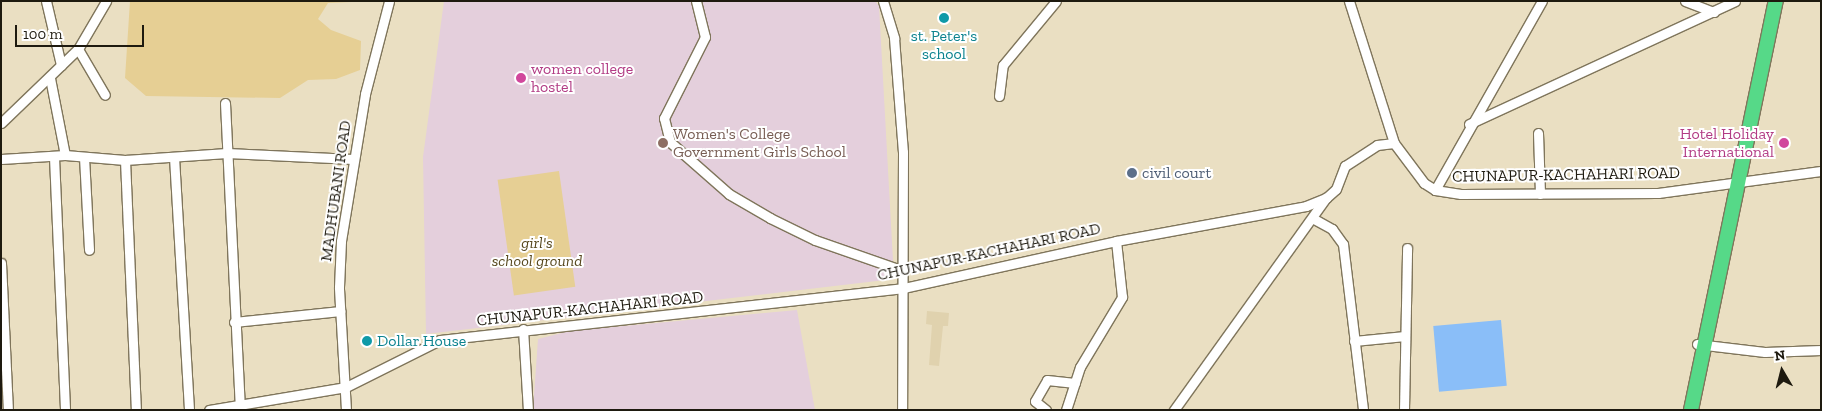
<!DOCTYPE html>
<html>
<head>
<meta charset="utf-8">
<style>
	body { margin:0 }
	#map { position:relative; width:1822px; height:411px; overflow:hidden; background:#eadfc2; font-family:"Zilla Slab",serif }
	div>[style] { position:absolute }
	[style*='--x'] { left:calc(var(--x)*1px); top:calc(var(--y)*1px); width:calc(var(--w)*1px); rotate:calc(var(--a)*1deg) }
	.built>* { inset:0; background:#e0d2ae }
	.education>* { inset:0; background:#e4cfdc }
	.green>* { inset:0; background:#e6cf94; transform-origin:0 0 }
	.water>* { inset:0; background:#8abef8; transform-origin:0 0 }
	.roads { filter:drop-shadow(1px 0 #7f755b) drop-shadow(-1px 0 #7f755b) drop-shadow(0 1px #7f755b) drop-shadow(0 -1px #7f755b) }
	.minor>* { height:9px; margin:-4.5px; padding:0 4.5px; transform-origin:4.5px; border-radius:4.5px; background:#fff }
	.highway>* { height:14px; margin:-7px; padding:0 7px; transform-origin:7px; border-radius:7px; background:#56d988 }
	.dots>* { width:14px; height:14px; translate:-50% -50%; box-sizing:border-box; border:2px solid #fff; border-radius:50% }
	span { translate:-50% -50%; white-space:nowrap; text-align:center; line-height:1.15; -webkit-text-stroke:4px #fff; paint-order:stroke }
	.culture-label { font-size:16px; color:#0d838f }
	.left { translate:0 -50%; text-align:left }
	.hotel-label { font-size:16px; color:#b23c85 }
	.right { translate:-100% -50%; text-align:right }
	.education-label { font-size:16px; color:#785e54 }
	.service-label { font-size:16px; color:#4e5e75 }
	.street-label { font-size:16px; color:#1e1a0f }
	.park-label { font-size:16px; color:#57481e; font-style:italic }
	.frame { position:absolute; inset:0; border:2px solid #1e1a0f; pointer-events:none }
	.north { position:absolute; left:1757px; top:346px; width:50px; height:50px; -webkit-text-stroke:4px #fff; paint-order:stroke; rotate:352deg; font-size:14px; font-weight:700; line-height:20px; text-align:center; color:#1e1a0f }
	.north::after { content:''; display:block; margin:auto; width:18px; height:22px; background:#1e1a0f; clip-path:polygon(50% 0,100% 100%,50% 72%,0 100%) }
	.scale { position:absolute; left:15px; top:25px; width:129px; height:22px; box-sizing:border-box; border:2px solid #1e1a0f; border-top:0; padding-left:6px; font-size:15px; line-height:18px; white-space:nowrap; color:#1e1a0f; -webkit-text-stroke:4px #fff; paint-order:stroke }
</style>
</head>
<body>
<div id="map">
	<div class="built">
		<i style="clip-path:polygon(927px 311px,949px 313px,948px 326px,943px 326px,939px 366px,929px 365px,932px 325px,926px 324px)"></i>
	</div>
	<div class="education">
		<i style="clip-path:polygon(444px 1px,875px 1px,879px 6px,894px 279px,426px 334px,423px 157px)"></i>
		<i style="clip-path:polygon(797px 310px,815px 410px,533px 410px,538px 339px,570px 331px)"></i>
	</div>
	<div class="green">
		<i style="clip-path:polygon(130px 1px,375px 1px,328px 3px,318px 19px,331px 30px,361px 41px,360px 70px,336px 79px,308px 80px,280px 98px,146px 96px,125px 78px)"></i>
		<i style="left:559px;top:171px;width:117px;height:62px;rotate:82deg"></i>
	</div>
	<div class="water">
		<i style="left:1501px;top:320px;width:66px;height:68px;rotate:85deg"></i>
	</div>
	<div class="roads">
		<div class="minor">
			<i style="--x:46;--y:1;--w:66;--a:76.8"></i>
			<i style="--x:696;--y:1;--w:37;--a:76"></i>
			<i style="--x:705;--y:37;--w:91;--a:116.8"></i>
			<i style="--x:664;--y:118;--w:25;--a:76"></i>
			<i style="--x:670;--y:142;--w:79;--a:41.4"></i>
			<i style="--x:729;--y:194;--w:48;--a:30.3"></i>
			<i style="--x:770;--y:218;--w:50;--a:26.1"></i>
			<i style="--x:815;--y:240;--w:94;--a:19.2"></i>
			<i style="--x:883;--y:1;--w:39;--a:73"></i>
			<i style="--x:894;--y:38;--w:114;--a:85.5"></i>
			<i style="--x:903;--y:152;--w:258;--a:90.2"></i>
			<i style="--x:1349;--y:1;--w:149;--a:72.4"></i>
			<i style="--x:1685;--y:1;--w:31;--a:21"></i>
			<i style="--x:78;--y:49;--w:53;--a:59.6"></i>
			<i style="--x:50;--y:78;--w:78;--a:79"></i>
			<i style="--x:999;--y:96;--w:31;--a:-83"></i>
			<i style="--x:1003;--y:65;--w:83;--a:-50.4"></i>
			<i style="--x:225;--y:103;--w:303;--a:87.2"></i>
			<i style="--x:1;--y:123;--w:107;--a:-43.9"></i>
			<i style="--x:78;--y:49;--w:56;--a:-59.7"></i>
			<i style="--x:1469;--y:124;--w:293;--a:-24.8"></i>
			<i style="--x:1538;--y:133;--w:61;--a:88.1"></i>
			<i style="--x:54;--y:157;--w:253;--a:87.5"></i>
			<i style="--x:84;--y:157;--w:93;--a:86.9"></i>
			<i style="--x:174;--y:157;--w:253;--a:86.6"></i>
			<i style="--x:1;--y:159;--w:64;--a:-3.6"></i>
			<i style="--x:65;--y:155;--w:60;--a:4.8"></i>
			<i style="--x:125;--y:160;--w:102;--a:-3.9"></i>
			<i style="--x:227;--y:153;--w:126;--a:2.7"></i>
			<i style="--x:125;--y:160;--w:250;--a:87.5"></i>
			<i style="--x:1435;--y:190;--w:217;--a:-60.5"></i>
			<i style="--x:1314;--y:219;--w:21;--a:29"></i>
			<i style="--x:1332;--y:229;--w:19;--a:54"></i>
			<i style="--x:1343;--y:244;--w:167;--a:83.1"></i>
			<i style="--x:1;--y:263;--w:147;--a:87.3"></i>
			<i style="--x:234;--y:322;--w:107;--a:-5.9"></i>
			<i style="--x:523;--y:329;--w:81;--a:86.5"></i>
			<i style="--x:1354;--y:341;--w:51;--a:-5.6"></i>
			<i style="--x:1697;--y:344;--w:68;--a:6.7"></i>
			<i style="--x:1765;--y:352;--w:56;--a:-2"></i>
			<i style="--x:209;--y:410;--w:139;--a:-9.5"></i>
			<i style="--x:346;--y:387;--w:105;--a:-26.6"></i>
			<i style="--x:440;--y:340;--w:467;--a:-6.4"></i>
			<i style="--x:904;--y:288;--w:217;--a:-12.5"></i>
			<i style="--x:1116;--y:241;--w:193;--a:-10.4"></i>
			<i style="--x:1306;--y:206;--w:22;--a:-22"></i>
			<i style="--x:1326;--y:198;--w:13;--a:-42"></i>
			<i style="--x:1336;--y:189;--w:25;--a:-69"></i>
			<i style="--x:1345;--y:166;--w:38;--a:-33"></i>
			<i style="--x:1377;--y:145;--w:17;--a:-7"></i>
			<i style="--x:1394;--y:143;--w:50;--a:53.1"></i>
			<i style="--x:1424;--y:183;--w:13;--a:32"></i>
			<i style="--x:1435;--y:190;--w:26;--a:9"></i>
			<i style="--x:1461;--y:194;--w:197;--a:-0.3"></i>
			<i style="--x:1658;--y:193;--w:164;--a:-7.7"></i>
			<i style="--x:346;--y:410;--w:123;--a:-93.3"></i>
			<i style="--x:339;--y:287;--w:46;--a:-87.5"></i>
			<i style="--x:341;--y:241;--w:149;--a:-80.7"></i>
			<i style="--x:365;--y:94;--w:96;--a:-75.5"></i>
			<i style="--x:1046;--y:410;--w:14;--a:-141"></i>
			<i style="--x:1035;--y:401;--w:24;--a:-60"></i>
			<i style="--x:1047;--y:380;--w:28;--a:6"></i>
			<i style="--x:1066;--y:410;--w:45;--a:-72"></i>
			<i style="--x:1080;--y:367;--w:82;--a:-59"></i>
			<i style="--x:1122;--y:297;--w:56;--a:-96.1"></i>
			<i style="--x:1174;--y:410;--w:261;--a:-54.4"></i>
			<i style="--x:1404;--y:410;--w:162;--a:-88.9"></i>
		</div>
		<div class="highway">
			<i style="--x:1691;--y:410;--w:418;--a:-78.3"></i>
		</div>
	</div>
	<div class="dots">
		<i style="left:944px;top:18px;background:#0f9aa8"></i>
		<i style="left:521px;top:78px;background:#d1479c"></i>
		<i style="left:663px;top:143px;background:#8d6e63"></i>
		<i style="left:1784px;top:143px;background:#d1479c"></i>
		<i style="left:1132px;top:173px;background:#5c6f8a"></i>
		<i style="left:367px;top:341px;background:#0f9aa8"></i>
	</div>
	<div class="culture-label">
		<span style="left:944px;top:45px">st. Peter's<br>school</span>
		<span class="left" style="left:377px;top:341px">Dollar House</span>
	</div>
	<div class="hotel-label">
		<span class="left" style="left:531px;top:78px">women college<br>hostel</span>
		<span class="right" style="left:1774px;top:143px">Hotel Holiday<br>International</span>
	</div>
	<div class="education-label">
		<span class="left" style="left:673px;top:143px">Women's College<br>Government Girls School</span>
	</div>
	<div class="service-label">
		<span class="left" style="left:1142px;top:173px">civil court</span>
	</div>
	<div class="street-label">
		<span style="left:1566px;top:175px;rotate:-1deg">CHUNAPUR-KACHAHARI ROAD</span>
		<span style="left:336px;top:191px;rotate:-82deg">MADHUBANI ROAD</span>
		<span style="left:989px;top:252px;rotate:-12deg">CHUNAPUR-KACHAHARI ROAD</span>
		<span style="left:590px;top:309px;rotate:-6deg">CHUNAPUR-KACHAHARI ROAD</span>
	</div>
	<div class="park-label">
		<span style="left:537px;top:252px">girl's<br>school ground</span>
	</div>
	<div class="frame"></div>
	<div class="north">N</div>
	<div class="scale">100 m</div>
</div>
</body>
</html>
